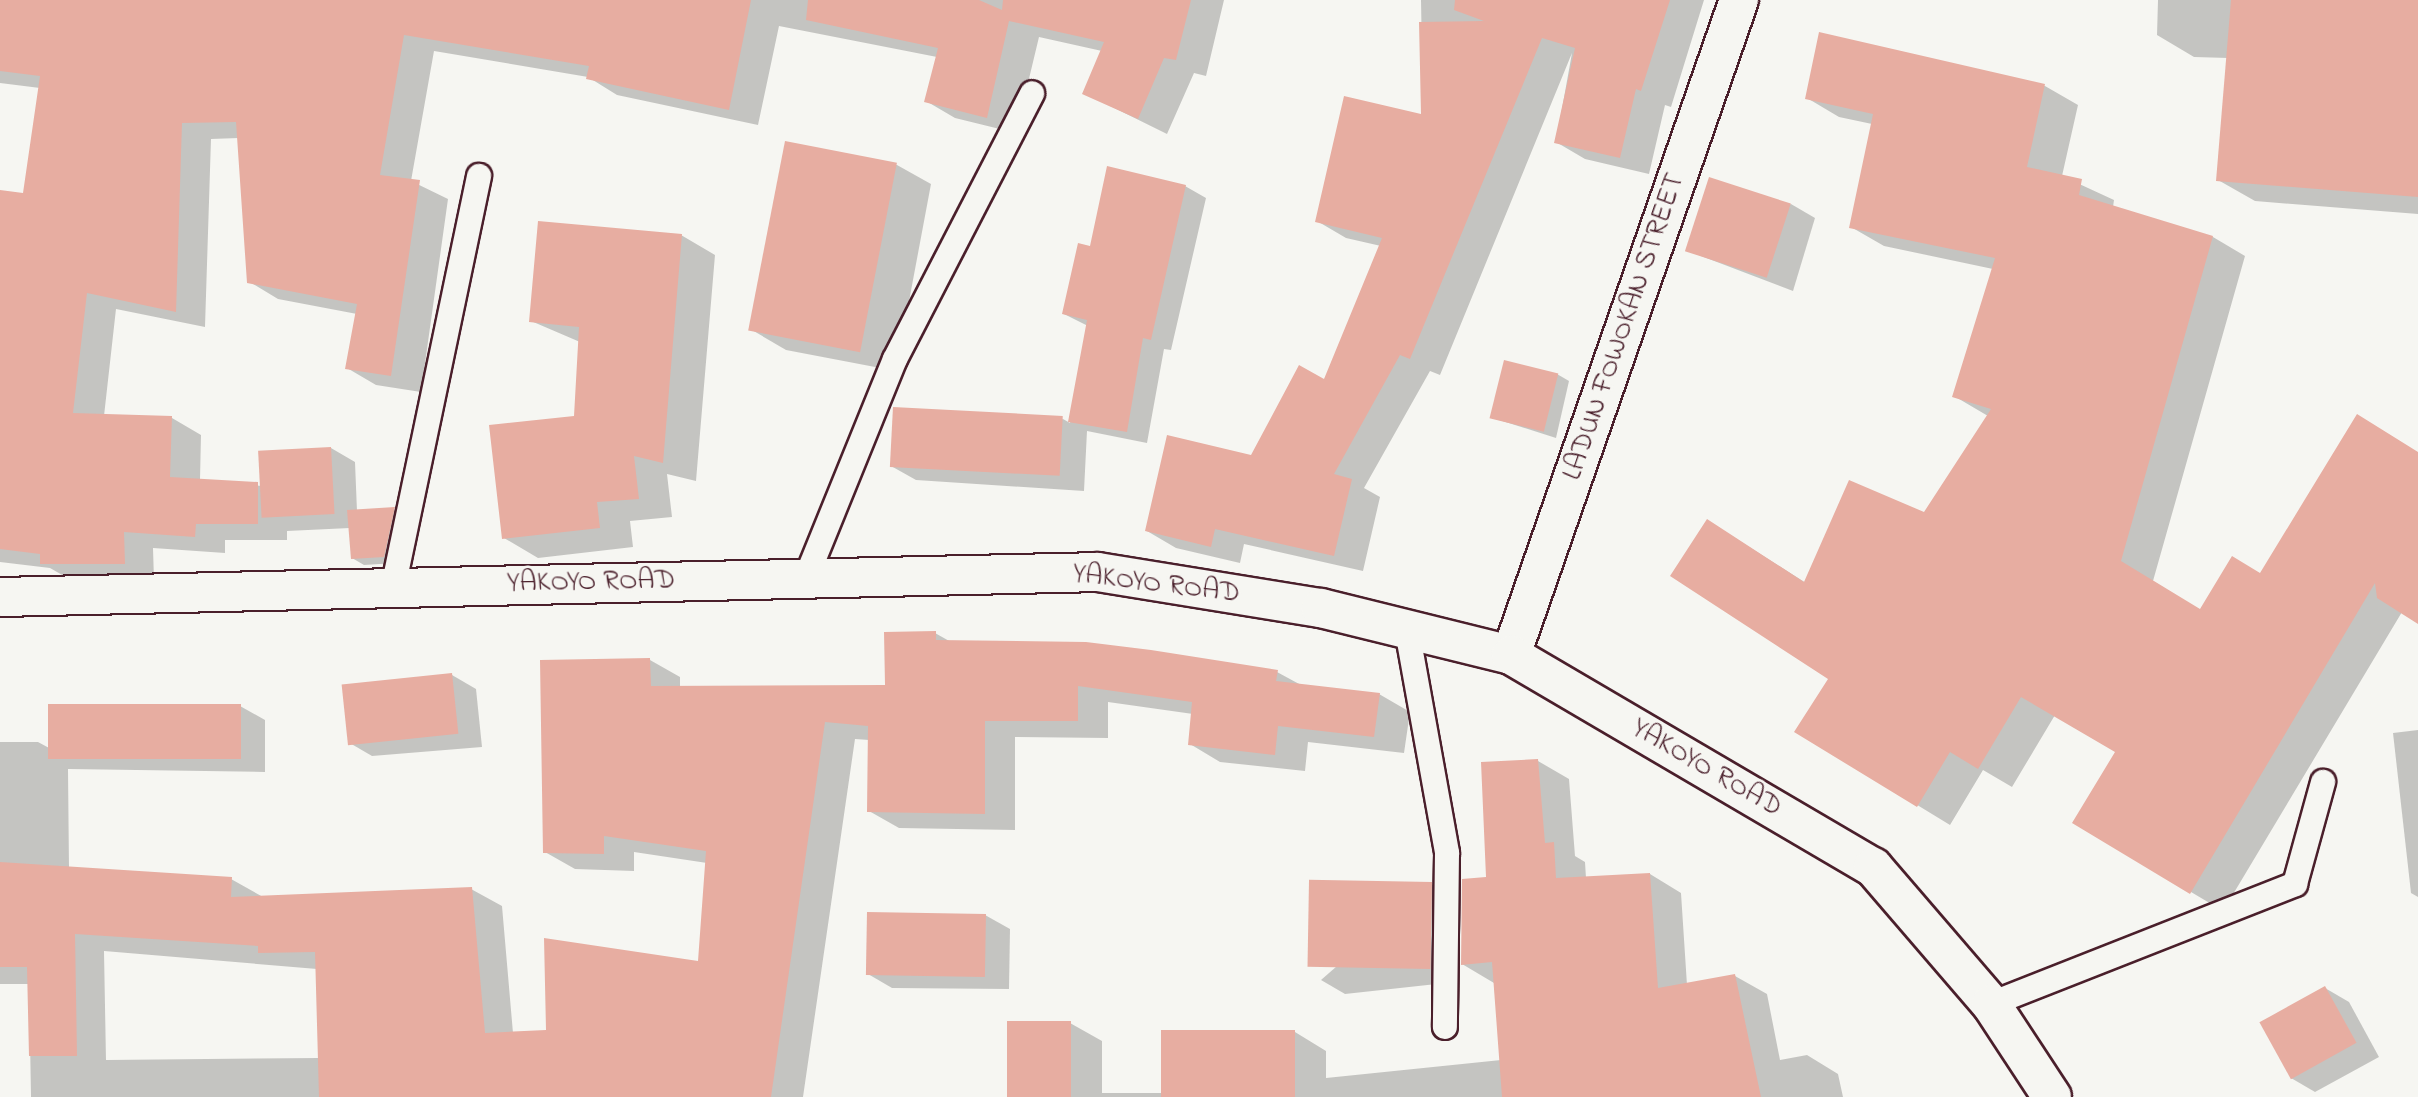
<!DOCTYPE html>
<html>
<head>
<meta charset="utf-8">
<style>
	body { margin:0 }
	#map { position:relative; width:2418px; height:1097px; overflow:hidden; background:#f6f6f2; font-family:"Indie Flower",sans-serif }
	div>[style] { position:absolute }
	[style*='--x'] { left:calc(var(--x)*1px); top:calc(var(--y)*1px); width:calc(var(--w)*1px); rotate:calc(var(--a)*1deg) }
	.shadow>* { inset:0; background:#0003 }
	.building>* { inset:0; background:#e7ada1; transform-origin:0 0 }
	.roads { filter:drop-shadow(2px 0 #4a1f2b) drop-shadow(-2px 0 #4a1f2b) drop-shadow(0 2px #4a1f2b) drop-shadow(0 -2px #4a1f2b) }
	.service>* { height:24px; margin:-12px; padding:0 12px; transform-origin:12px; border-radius:12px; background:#f6f6f2 }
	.minor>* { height:38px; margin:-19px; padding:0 19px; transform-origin:19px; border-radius:19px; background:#f6f6f2 }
	.secondary>* { height:38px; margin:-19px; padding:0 19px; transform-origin:19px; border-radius:19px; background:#f6f6f2 }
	span { translate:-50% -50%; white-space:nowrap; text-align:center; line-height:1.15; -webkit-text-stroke:5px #f6f6f2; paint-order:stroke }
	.street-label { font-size:28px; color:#4a1f2b }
</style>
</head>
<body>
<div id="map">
	<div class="shadow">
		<i style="clip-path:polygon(0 0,1224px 0,1206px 76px,1194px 73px,1167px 134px,1084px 93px,1102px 51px,1039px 37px,1016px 133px,955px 118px,926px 101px,937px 57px,779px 26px,758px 125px,617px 95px,588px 77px,434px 51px,411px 181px,448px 199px,421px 392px,376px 385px,347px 368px,357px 314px,278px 299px,248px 281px,239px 138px,211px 139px,205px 327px,116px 309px,104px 416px,172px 418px,201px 435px,200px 480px,262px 486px,331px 448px,355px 462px,357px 511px,394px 509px,406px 516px,396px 563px,364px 565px,352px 558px,350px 528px,287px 531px,287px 540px,225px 540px,225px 553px,153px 548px,154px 580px,71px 580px,50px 568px,0 562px,0 192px,24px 195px,40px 88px,0 83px)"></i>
		<i style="clip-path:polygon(1421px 0,1704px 0,1671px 107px,1665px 105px,1649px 174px,1585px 159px,1556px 142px,1572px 53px,1440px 375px,1430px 371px,1364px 488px,1380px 497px,1363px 571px,1244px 544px,1240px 563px,1176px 548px,1147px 531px,1251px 457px,1325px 381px,1381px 246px,1346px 238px,1317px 221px,1423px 117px)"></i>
		<i style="clip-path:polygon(2158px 0,2418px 0,2418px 214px,2255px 201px,2218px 180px,2228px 58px,2194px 57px,2157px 35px)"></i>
		<i style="clip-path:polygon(1820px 34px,2045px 86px,2078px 105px,2062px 176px,2114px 200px,2113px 207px,2213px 237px,2245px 256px,2153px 581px,2201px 611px,2261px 575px,2418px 452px,2418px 621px,2402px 612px,2223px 911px,2191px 892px,2117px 751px,2055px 715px,2012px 787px,1983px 770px,1950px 825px,1796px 731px,1830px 678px,1708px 521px,1806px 583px,1924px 514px,1988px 416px,1954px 396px,1993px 269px,1884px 246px,1851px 227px,1872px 124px,1839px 117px,1807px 98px)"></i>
		<i style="clip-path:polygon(786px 143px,897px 165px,931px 184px,896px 371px,786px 350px,752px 330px)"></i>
		<i style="clip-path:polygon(1185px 186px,1206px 198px,1171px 350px,1164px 349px,1147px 443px,1087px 431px,1084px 491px,916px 480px,891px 466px,1063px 419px,1070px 423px,1088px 326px,1064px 314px,1092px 248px)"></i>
		<i style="clip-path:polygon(1791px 204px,1815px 218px,1793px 291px,1688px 251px)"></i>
		<i style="clip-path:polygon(681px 235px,715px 255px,696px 481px,667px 474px,672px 517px,630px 521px,633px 547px,538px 558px,504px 538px,575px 418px,580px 342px,531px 321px)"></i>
		<i style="clip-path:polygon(1557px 374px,1569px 381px,1556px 438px,1493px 418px)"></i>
		<i style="clip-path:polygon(evenodd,935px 633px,951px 642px,1277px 672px,1301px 685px,1379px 694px,1410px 712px,1404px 753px,1308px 742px,1305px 771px,1220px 762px,1190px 744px,1193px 714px,1108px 702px,1108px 738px,1015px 737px,1015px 830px,899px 828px,869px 811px,869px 740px,855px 739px,803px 1097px,31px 1097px,29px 984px,0 984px,0 742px,38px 742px,51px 749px,240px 706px,265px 720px,265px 772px,68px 769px,69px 868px,231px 879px,263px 897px,471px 889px,502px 906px,513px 1033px,548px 1032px,700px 963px,707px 863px,634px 852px,634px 871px,575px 869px,545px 852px,650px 660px,680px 677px,680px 688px,887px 687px,935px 633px,104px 951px,317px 969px,319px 1058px,106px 1060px,104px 951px)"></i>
		<i style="clip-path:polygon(452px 675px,476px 689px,482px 747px,372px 756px,348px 742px)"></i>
		<i style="clip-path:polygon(2418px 730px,2418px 897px,2411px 893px,2393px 733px)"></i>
		<i style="clip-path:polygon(1538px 761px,1569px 779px,1575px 856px,1585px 862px,1586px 878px,1650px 874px,1681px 893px,1687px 985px,1735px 976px,1767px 994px,1780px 1060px,1807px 1055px,1838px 1074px,1843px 1097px,1009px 1097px,1070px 1023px,1102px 1041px,1102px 1093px,1162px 1093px,1295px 1032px,1326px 1051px,1326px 1078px,1501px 1060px,1494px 983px,1462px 964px,1487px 878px)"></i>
		<i style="clip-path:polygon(1431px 884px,1456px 898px,1455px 982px,1345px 994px,1321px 980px)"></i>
		<i style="clip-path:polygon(985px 915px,1010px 929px,1009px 989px,892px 988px,868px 974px)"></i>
		<i style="clip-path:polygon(2325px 988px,2349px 1002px,2379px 1057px,2315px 1092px,2291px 1078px)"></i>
	</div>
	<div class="building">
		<i style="clip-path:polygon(0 0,751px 0,729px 110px,586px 79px,589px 66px,404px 35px,380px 175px,420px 180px,391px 376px,345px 369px,357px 304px,247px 283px,236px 122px,182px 123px,176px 312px,87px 293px,73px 413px,172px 416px,170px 477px,258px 482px,258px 524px,196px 524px,195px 537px,124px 532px,125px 564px,40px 564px,40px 554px,0 549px,0 190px,23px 193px,40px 76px,0 71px)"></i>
		<i style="clip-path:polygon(808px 0,979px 0,1002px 10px,1003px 0,1191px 0,1176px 60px,1164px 58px,1138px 119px,1082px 94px,1104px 42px,1009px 21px,987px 118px,924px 102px,938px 48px,806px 20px)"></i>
		<i style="clip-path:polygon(1455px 0,1670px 0,1641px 91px,1636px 89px,1620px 158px,1554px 143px,1575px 48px,1542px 38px,1410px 359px,1400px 355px,1334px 474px,1352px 479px,1334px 556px,1215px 529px,1211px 547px,1145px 531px,1167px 435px,1251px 455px,1299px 365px,1324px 379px,1382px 238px,1315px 222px,1344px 96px,1421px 114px,1419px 22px,1484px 21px,1454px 10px)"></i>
		<i style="clip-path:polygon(2231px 0,2418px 0,2418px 197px,2216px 181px)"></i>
		<i style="clip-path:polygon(1819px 32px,2045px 84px,2027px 167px,2082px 179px,2079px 195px,2213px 236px,2121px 561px,2200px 609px,2232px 556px,2260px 573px,2357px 414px,2418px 452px,2418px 624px,2377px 598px,2375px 583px,2190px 894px,2072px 823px,2115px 752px,2021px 697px,1978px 769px,1950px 752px,1917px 807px,1794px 732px,1828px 679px,1670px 576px,1707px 519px,1804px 582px,1849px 480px,1924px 512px,1991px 409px,1952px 397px,1995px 258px,1849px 228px,1873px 114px,1805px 99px)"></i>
		<i style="left:785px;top:141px;width:114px;height:193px;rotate:11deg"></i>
		<i style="clip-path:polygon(1107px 166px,1186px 185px,1151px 340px,1143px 338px,1127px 432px,1068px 422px,1087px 320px,1062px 314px,1078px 243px,1090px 246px)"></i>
		<i style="left:1709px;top:177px;width:86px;height:78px;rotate:18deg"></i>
		<i style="clip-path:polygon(538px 221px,682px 234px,663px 463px,634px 456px,639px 499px,597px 502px,600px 528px,502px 539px,489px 425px,574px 416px,579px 327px,529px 322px)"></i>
		<i style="left:1504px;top:360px;width:56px;height:60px;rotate:14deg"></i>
		<i style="left:893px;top:407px;width:170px;height:60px;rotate:3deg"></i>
		<i style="left:331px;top:447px;width:67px;height:73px;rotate:87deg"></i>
		<i style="clip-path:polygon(395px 507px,384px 557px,351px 559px,347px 510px)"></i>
		<i style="clip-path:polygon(936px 631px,936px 640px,1086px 642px,1151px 650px,1278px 670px,1276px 681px,1380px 693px,1374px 737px,1278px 726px,1275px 755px,1188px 745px,1192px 702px,1078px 686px,1078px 721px,985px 721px,985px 814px,867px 812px,868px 726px,825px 722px,771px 1097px,319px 1097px,315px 952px,258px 953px,258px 946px,75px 934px,77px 1056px,29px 1056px,27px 967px,0 967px,0 862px,232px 877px,231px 897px,472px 887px,485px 1033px,546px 1030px,544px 938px,698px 961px,706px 851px,604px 836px,604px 854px,543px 853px,540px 660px,650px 658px,651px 686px,885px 685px,884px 632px)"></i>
		<i style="left:452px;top:673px;width:61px;height:111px;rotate:84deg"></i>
		<i style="left:241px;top:704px;width:55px;height:193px;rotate:90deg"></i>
		<i style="clip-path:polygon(1538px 759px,1545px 843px,1554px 842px,1556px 878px,1650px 873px,1658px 988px,1735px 974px,1761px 1097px,1502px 1097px,1492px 962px,1461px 965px,1462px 879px,1486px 877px,1481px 762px)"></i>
		<i style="left:1432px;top:882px;width:87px;height:123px;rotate:91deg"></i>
		<i style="left:867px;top:912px;width:119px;height:63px;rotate:1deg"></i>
		<i style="left:2325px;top:986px;width:65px;height:75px;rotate:61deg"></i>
		<i style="left:1007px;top:1021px;width:64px;height:76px"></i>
		<i style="left:1161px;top:1030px;width:134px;height:67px"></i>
	</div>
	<div class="roads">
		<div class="service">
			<i style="--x:806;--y:578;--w:236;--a:-67.9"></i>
			<i style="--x:895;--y:359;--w:299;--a:-62.7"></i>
			<i style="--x:393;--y:588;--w:421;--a:-78.2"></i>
			<i style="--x:1407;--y:630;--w:227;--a:79.8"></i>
			<i style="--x:1447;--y:853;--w:174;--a:90.7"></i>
			<i style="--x:1991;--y:1004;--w:327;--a:-21.5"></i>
			<i style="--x:2295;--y:884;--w:106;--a:-74.6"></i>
		</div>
		<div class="minor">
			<i style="--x:1511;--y:655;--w:694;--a:-70.81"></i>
		</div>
		<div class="secondary">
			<i style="--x:0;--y:597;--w:1098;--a:-1.3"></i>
			<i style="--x:1098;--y:572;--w:226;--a:9.2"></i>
			<i style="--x:1321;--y:608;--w:196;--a:13.9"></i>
			<i style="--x:1511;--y:655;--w:420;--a:30.4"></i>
			<i style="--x:1873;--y:867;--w:181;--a:49.3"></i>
			<i style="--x:1991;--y:1004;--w:111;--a:56.7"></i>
		</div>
	</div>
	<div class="street-label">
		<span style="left:1625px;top:327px;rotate:-71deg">LADUN FOWOKAN STREET</span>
		<span style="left:591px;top:583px;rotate:-1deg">YAKOYO ROAD</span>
		<span style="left:1156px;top:585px;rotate:7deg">YAKOYO ROAD</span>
		<span style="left:1706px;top:769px;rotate:30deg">YAKOYO ROAD</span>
	</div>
</div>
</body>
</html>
